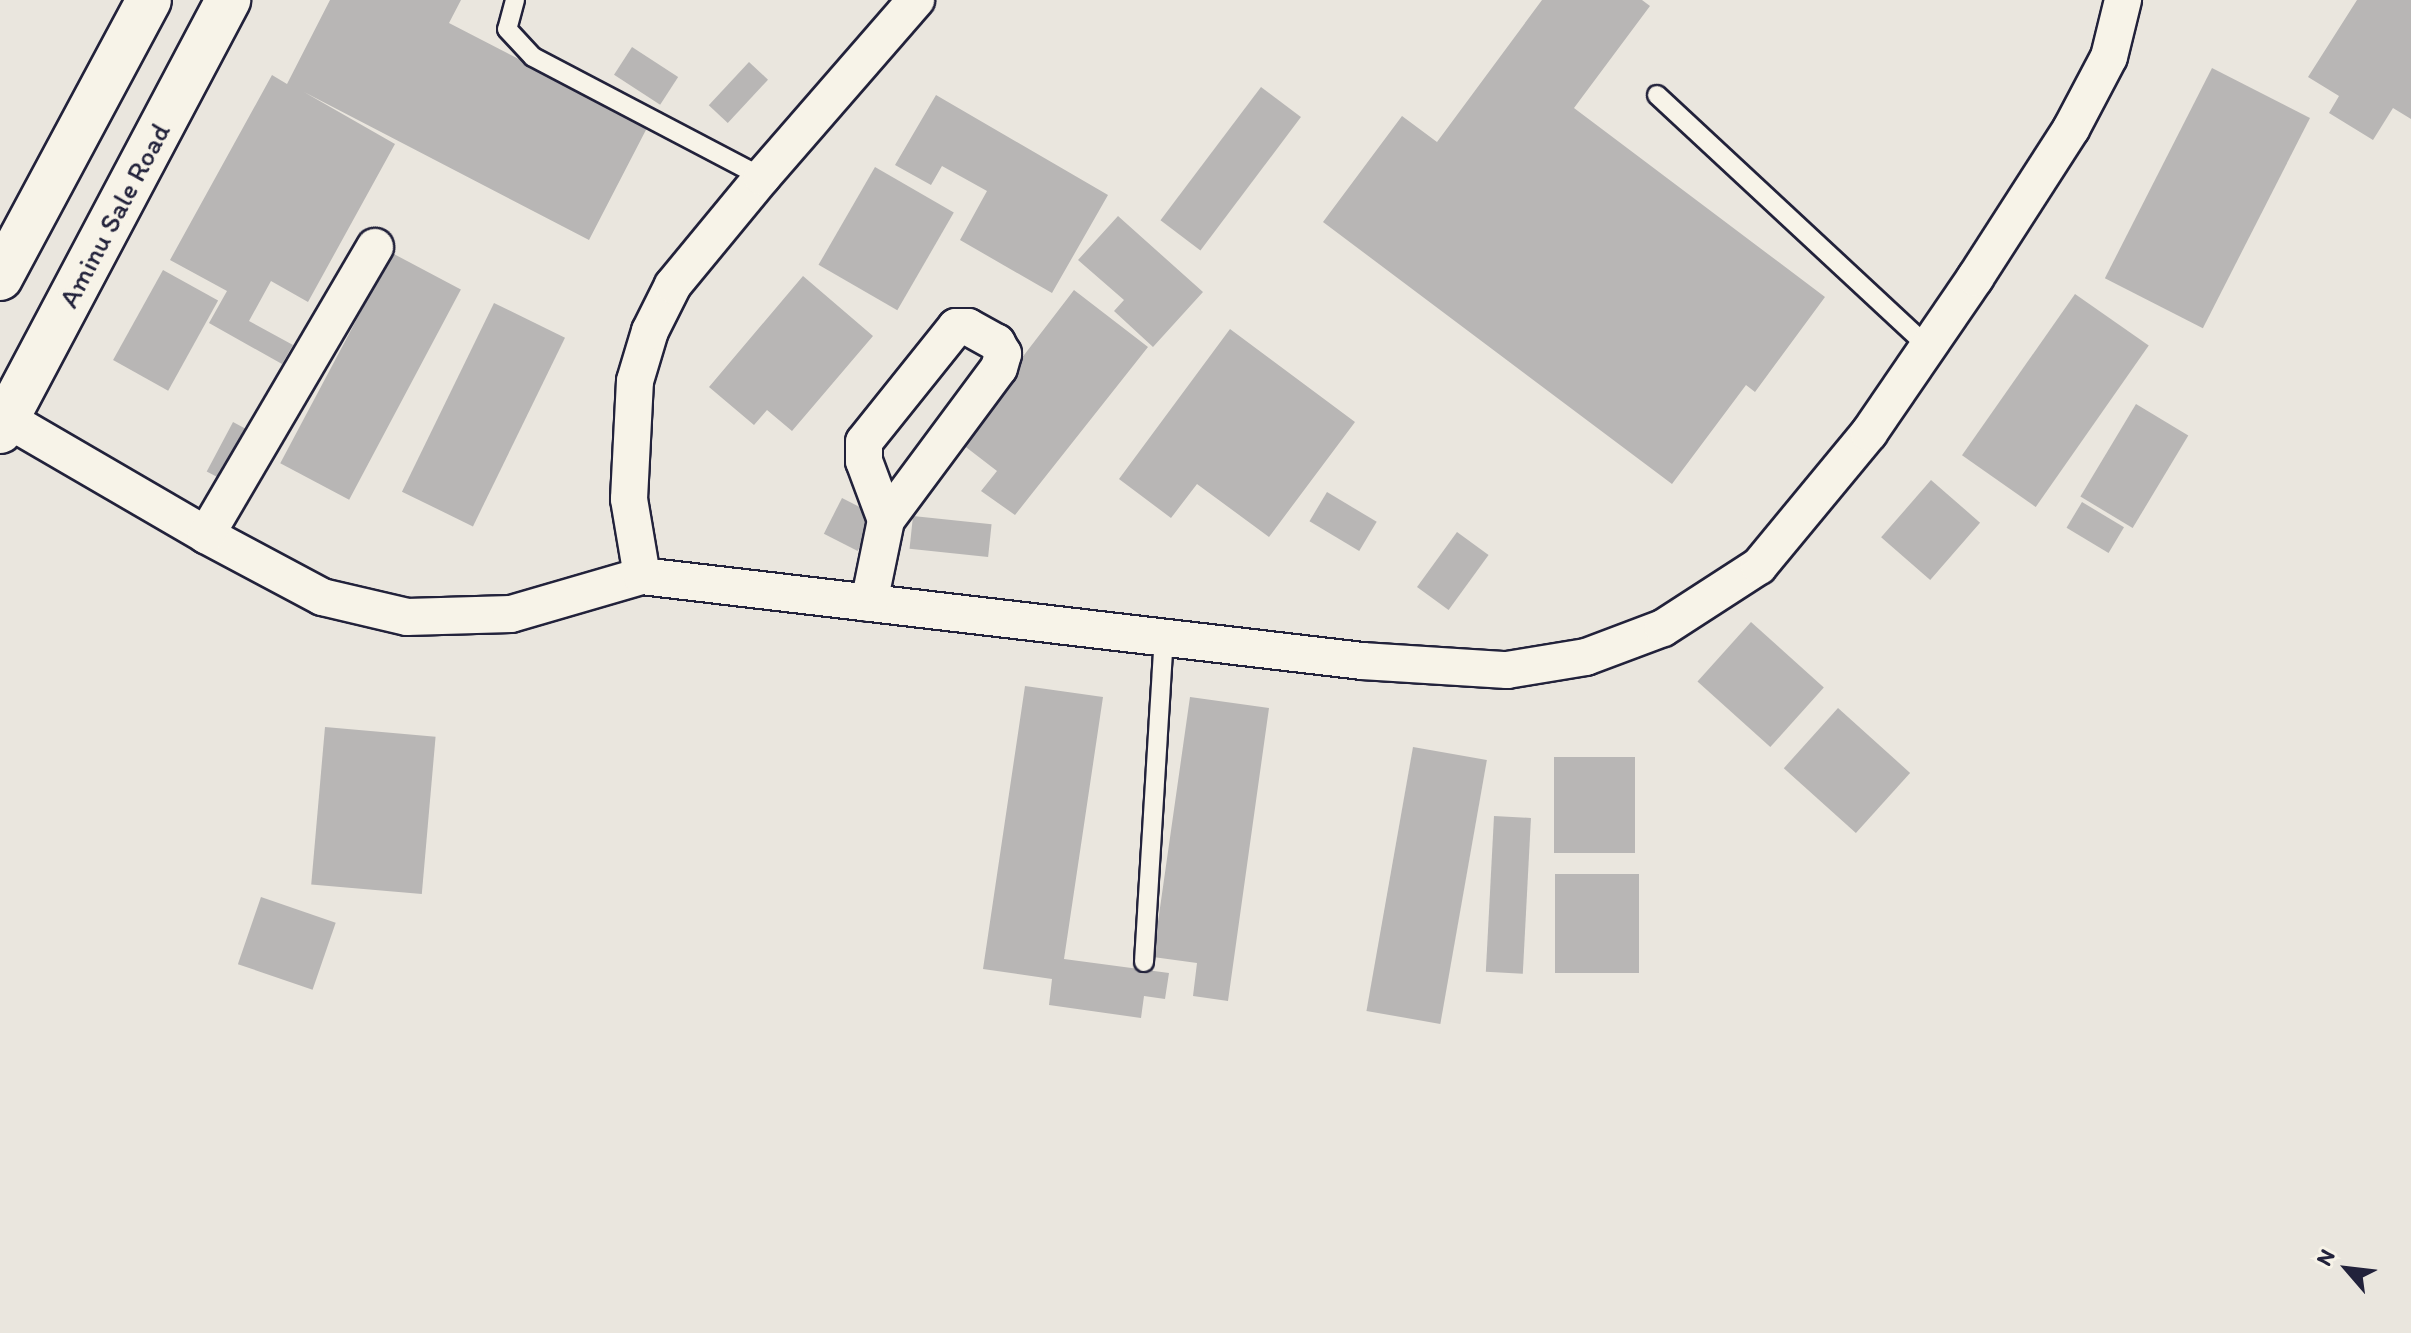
<!DOCTYPE html>
<html>
<head>
<meta charset="utf-8">
<style>
	body { margin:0 }
	#map { position:relative; width:2411px; height:1333px; overflow:hidden; background:#eae6de; font-family:Itim,sans-serif }
	div>[style] { position:absolute }
	[style*='--x'] { left:calc(var(--x)*1px); top:calc(var(--y)*1px); width:calc(var(--w)*1px); rotate:calc(var(--a)*1deg) }
	.building>* { inset:0; background:#b8b6b5; transform-origin:0 0 }
	.roads { filter:drop-shadow(2px 0 #22223b) drop-shadow(-2px 0 #22223b) drop-shadow(0 2px #22223b) drop-shadow(0 -2px #22223b) }
	.service>* { height:18px; margin:-9px; padding:0 9px; transform-origin:9px; border-radius:9px; background:#f7f3e8 }
	.minor>* { height:36px; margin:-18px; padding:0 18px; transform-origin:18px; border-radius:18px; background:#f7f3e8 }
	.tertiary>* { height:44px; margin:-22px; padding:0 22px; transform-origin:22px; border-radius:22px; background:#f7f3e8 }
	span { translate:-50% -50%; white-space:nowrap; text-align:center; line-height:1.15; -webkit-text-stroke:7px #f7f3e8; paint-order:stroke }
	.street-label { font-size:28px; color:#22223b }
	.north { position:absolute; left:2307px; top:1229px; width:80px; height:80px; -webkit-text-stroke:6px #f7f3e8; paint-order:stroke; rotate:298deg; font-size:22px; font-weight:700; line-height:32px; text-align:center; color:#22223b }
	.north::after { content:''; display:block; margin:auto; width:28px; height:36px; background:#22223b; clip-path:polygon(50% 0,100% 100%,50% 72%,0 100%) }
</style>
</head>
<body>
<div id="map">
	<div class="building">
		<i style="clip-path:polygon(330px 0,461px 0,449px 23px,648px 126px,589px 240px,304px 92px,395px 144px,308px 302px,271px 281px,249px 321px,293px 345px,282px 364px,209px 323px,227px 291px,170px 260px,272px 75px,287px 84px)"></i>
		<i style="clip-path:polygon(1542px 0,1642px 0,1650px 6px,1574px 108px,1825px 297px,1755px 392px,1746px 385px,1672px 484px,1323px 222px,1402px 116px,1437px 142px)"></i>
		<i style="clip-path:polygon(2357px 0,2411px 0,2411px 119px,2393px 108px,2373px 140px,2329px 113px,2339px 96px,2308px 77px)"></i>
		<i style="left:632px;top:47px;width:55px;height:33px;rotate:33deg"></i>
		<i style="left:749px;top:62px;width:26px;height:59px;rotate:43deg"></i>
		<i style="left:2212px;top:68px;width:110px;height:236px;rotate:27deg"></i>
		<i style="left:1261px;top:87px;width:50px;height:167px;rotate:37deg"></i>
		<i style="clip-path:polygon(936px 95px,1108px 195px,1052px 293px,960px 240px,987px 191px,942px 166px,931px 185px,895px 165px)"></i>
		<i style="left:875px;top:167px;width:91px;height:113px;rotate:30deg"></i>
		<i style="clip-path:polygon(1118px 216px,1203px 292px,1153px 347px,1114px 311px,1124px 300px,1078px 260px)"></i>
		<i style="left:392px;top:253px;width:78px;height:238px;rotate:28deg"></i>
		<i style="left:163px;top:270px;width:63px;height:103px;rotate:29deg"></i>
		<i style="clip-path:polygon(803px 276px,873px 336px,792px 431px,767px 410px,754px 425px,709px 387px)"></i>
		<i style="clip-path:polygon(1074px 290px,1148px 347px,1015px 515px,981px 491px,997px 471px,958px 441px)"></i>
		<i style="left:2075px;top:294px;width:90px;height:197px;rotate:35deg"></i>
		<i style="left:494px;top:303px;width:79px;height:210px;rotate:26deg"></i>
		<i style="clip-path:polygon(1230px 329px,1355px 422px,1269px 537px,1197px 484px,1171px 518px,1119px 479px)"></i>
		<i style="left:2136px;top:404px;width:61px;height:108px;rotate:31deg"></i>
		<i style="left:233px;top:422px;width:19px;height:56px;rotate:28deg"></i>
		<i style="left:1931px;top:480px;width:65px;height:76px;rotate:41deg"></i>
		<i style="left:1327px;top:492px;width:58px;height:34px;rotate:31deg"></i>
		<i style="left:842px;top:498px;width:38px;height:40px;rotate:27deg"></i>
		<i style="left:2082px;top:502px;width:49px;height:30px;rotate:31deg"></i>
		<i style="left:913px;top:516px;width:79px;height:33px;rotate:6deg"></i>
		<i style="left:1457px;top:532px;width:39px;height:68px;rotate:36deg"></i>
		<i style="left:1751px;top:622px;width:98px;height:80px;rotate:42deg"></i>
		<i style="clip-path:polygon(1025px 686px,1103px 697px,1064px 959px,1169px 973px,1165px 999px,1144px 996px,1141px 1018px,1049px 1005px,1052px 979px,983px 969px)"></i>
		<i style="clip-path:polygon(1190px 697px,1269px 708px,1228px 1001px,1193px 996px,1197px 963px,1153px 957px)"></i>
		<i style="left:1838px;top:708px;width:97px;height:81px;rotate:42deg"></i>
		<i style="left:325px;top:727px;width:111px;height:158px;rotate:5deg"></i>
		<i style="left:1413px;top:747px;width:75px;height:268px;rotate:10deg"></i>
		<i style="left:1554px;top:757px;width:81px;height:96px"></i>
		<i style="left:1494px;top:816px;width:37px;height:156px;rotate:3deg"></i>
		<i style="left:1555px;top:874px;width:84px;height:99px"></i>
		<i style="left:261px;top:897px;width:79px;height:71px;rotate:19deg"></i>
	</div>
	<div class="roads">
		<div class="service">
			<i style="--x:515;--y:0;--w:30;--a:105"></i>
			<i style="--x:507;--y:29;--w:38;--a:47"></i>
			<i style="--x:533;--y:57;--w:259;--a:27.7"></i>
			<i style="--x:1657;--y:95;--w:370;--a:42.9"></i>
			<i style="--x:1144;--y:962;--w:325;--a:-86.5"></i>
		</div>
		<div class="minor">
			<i style="--x:0;--y:415;--w:238;--a:30.2"></i>
			<i style="--x:206;--y:535;--w:132;--a:28.1"></i>
			<i style="--x:322;--y:597;--w:87;--a:13.2"></i>
			<i style="--x:407;--y:617;--w:104;--a:-1.7"></i>
			<i style="--x:511;--y:614;--w:136;--a:-16.2"></i>
			<i style="--x:642;--y:576;--w:725;--a:6.73"></i>
			<i style="--x:1362;--y:661;--w:145;--a:3.6"></i>
			<i style="--x:1507;--y:670;--w:80;--a:-9.3"></i>
			<i style="--x:1586;--y:657;--w:82;--a:-20.6"></i>
			<i style="--x:1663;--y:628;--w:114;--a:-32.9"></i>
			<i style="--x:1759;--y:566;--w:173;--a:-50.4"></i>
			<i style="--x:1869;--y:433;--w:188;--a:-55.6"></i>
			<i style="--x:1975;--y:278;--w:177;--a:-57.2"></i>
			<i style="--x:2071;--y:129;--w:81;--a:-62.2"></i>
			<i style="--x:2109;--y:57;--w:59;--a:-76.2"></i>
			<i style="--x:206;--y:535;--w:334;--a:-59.6"></i>
			<i style="--x:642;--y:576;--w:78;--a:-99.6"></i>
			<i style="--x:629;--y:499;--w:118;--a:-87.1"></i>
			<i style="--x:635;--y:381;--w:52;--a:-73.3"></i>
			<i style="--x:650;--y:331;--w:51;--a:-63.4"></i>
			<i style="--x:673;--y:285;--w:140;--a:-50.5"></i>
			<i style="--x:762;--y:177;--w:235;--a:-49"></i>
			<i style="--x:869;--y:603;--w:85;--a:-78.4"></i>
			<i style="--x:886;--y:520;--w:189;--a:-53.4"></i>
			<i style="--x:999;--y:368;--w:15;--a:-74"></i>
			<i style="--x:1003;--y:354;--w:13;--a:-119"></i>
			<i style="--x:997;--y:343;--w:33;--a:-151"></i>
			<i style="--x:968;--y:327;--w:12;--a:180"></i>
			<i style="--x:956;--y:327;--w:147;--a:128.7"></i>
			<i style="--x:864;--y:442;--w:19;--a:90"></i>
			<i style="--x:864;--y:461;--w:63;--a:69.6"></i>
		</div>
		<div class="tertiary">
			<i style="--x:0;--y:278;--w:315;--a:-61.8"></i>
			<i style="--x:0;--y:431;--w:488;--a:-62.1"></i>
		</div>
	</div>
	<div class="street-label">
		<span style="left:114px;top:215px;rotate:-62deg">Aminu Sale Road</span>
	</div>
	<div class="north">N</div>
</div>
</body>
</html>
